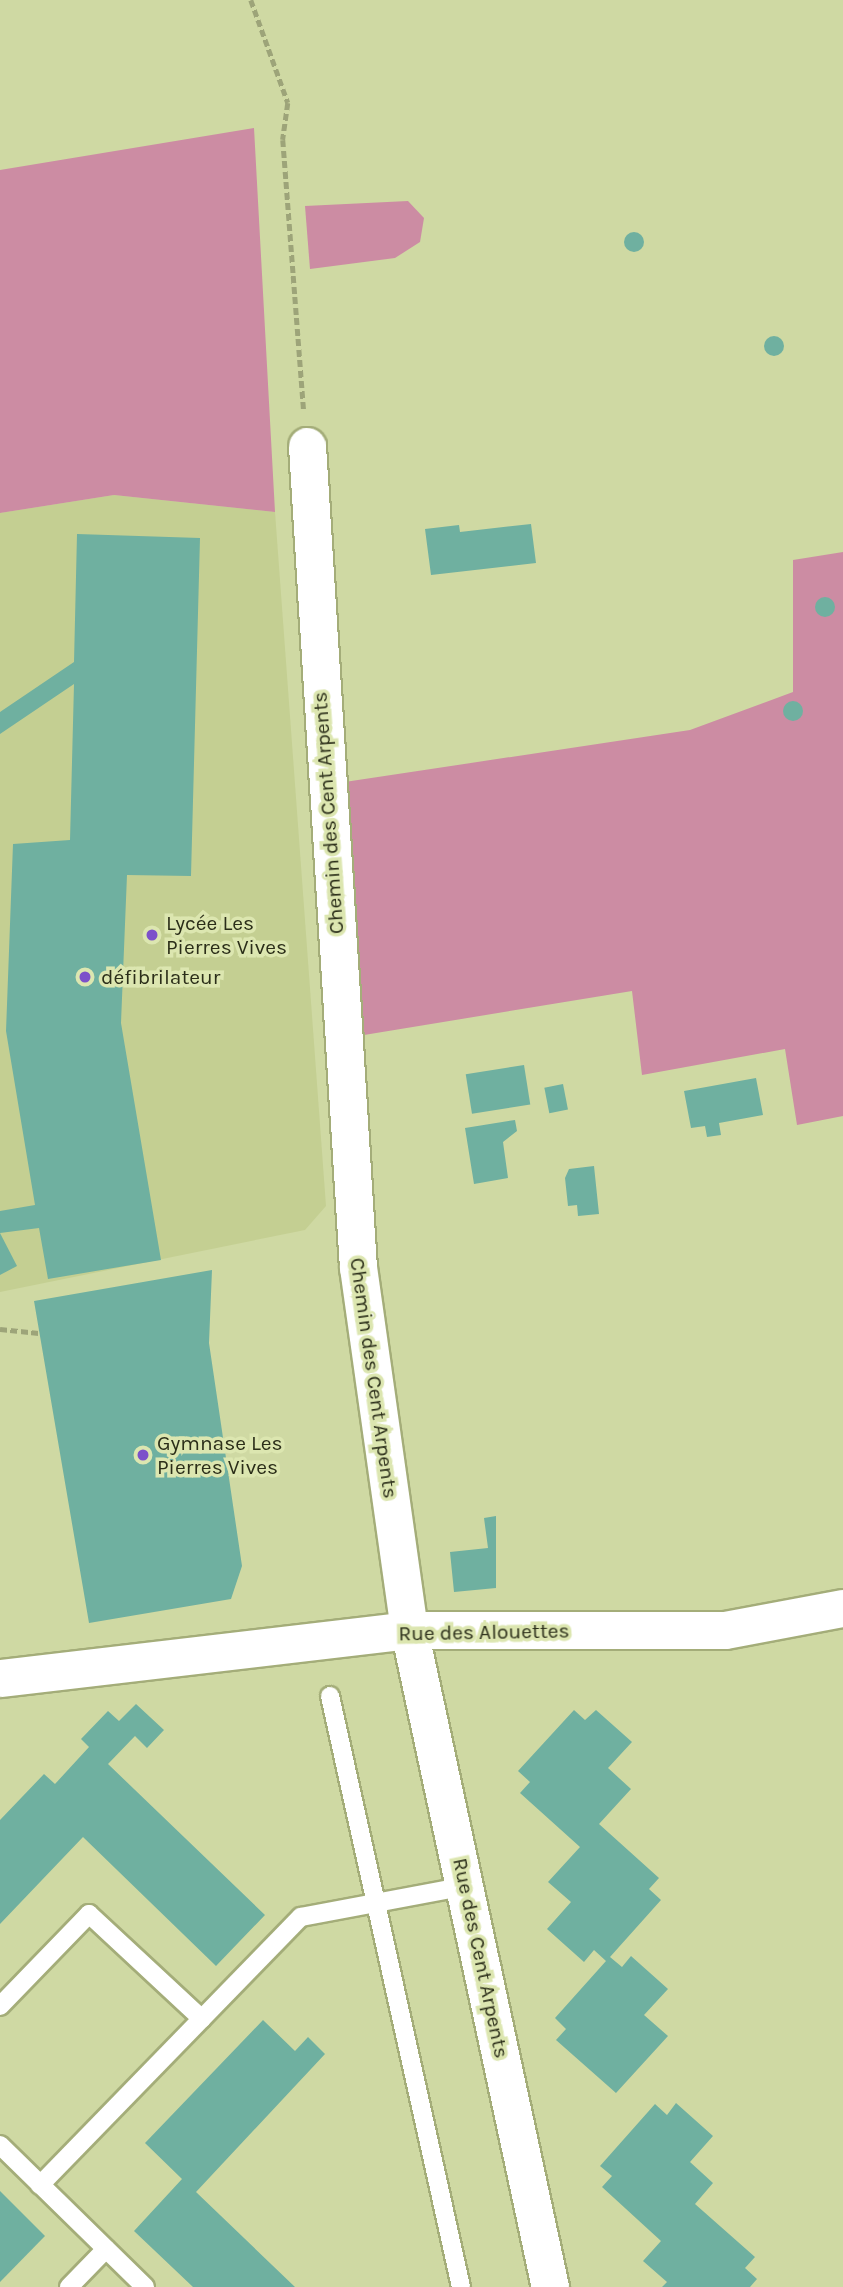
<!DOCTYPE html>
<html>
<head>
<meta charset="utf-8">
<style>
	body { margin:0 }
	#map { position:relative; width:843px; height:2287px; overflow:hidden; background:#cfd9a3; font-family:Karla,sans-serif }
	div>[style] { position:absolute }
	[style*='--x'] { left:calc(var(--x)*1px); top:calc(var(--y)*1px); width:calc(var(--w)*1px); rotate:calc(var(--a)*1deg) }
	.built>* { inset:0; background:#c4cf92 }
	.green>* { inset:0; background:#cc8ca3 }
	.building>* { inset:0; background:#6fb0a0; transform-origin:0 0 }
	.round { border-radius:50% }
	.path>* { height:4.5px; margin-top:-2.25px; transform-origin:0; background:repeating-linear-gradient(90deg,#9da479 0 7px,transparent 0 10.5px) }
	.roads { filter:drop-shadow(2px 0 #a4ad79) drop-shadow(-2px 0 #a4ad79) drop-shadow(0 2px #a4ad79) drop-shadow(0 -2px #a4ad79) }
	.service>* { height:18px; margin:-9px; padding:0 9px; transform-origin:9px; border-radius:9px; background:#fff }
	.minor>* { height:37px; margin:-18.5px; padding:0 18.5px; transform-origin:18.5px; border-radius:18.5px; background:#fff }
	.dots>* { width:19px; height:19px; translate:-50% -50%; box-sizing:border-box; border:4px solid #dce6b0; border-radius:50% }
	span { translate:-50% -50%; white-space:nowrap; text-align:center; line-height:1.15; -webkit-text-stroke:7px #dce6b0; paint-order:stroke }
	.street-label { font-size:21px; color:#2b2e19 }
	.poi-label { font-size:21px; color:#2b2e19 }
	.left { translate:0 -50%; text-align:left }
</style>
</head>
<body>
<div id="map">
	<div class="built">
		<i style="clip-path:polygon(114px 495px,275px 512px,326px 1206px,305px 1230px,0 1292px,0 513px)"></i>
	</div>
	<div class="green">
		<i style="clip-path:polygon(254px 128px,275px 512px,114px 495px,0 513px,0 170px)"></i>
		<i style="clip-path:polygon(408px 201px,424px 218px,420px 242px,395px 258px,310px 269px,305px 206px)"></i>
		<i style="clip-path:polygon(843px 552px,843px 1116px,797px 1125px,785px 1049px,642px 1075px,632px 991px,364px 1035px,338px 783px,690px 730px,793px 692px,793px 560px)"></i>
	</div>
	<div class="building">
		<i class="round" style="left:624px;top:232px;width:20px;height:20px"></i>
		<i class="round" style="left:764px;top:336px;width:20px;height:20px"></i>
		<i style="clip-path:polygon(531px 524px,536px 563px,431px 575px,425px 529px,459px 525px,460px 532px)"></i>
		<i style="clip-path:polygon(77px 534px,200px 538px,191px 876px,127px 875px,121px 1023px,161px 1260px,48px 1279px,39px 1228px,0 1233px,0 1211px,35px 1205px,6px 1031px,13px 844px,70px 840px,74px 684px,0 734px,0 712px,74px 662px)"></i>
		<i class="round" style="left:815px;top:597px;width:20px;height:20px"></i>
		<i class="round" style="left:783px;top:701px;width:20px;height:20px"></i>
		<i style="left:524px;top:1065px;width:40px;height:59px;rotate:81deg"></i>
		<i style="clip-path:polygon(756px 1078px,763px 1115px,719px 1123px,721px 1135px,707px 1137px,705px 1126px,691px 1128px,684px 1091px)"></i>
		<i style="left:563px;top:1084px;width:26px;height:19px;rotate:79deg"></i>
		<i style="clip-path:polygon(515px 1120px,517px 1131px,503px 1142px,508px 1178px,474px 1184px,465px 1128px)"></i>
		<i style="clip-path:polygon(594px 1166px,599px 1214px,578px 1216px,577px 1205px,568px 1206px,565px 1178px,569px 1169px)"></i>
		<i style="clip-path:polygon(0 1233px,17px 1266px,0 1275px)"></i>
		<i style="clip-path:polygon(212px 1270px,209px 1343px,242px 1566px,231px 1599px,89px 1623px,34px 1301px)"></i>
		<i style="clip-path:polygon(496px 1516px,496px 1588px,454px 1592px,450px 1552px,488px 1548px,484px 1518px)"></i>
		<i style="clip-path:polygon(136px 1704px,164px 1730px,147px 1748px,135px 1736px,108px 1764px,265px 1915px,216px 1966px,83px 1837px,0 1924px,0 1820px,44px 1774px,55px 1784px,89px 1747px,81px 1739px,108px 1711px,119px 1721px)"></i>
		<i style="clip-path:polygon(574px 1710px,585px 1720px,596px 1710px,632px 1742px,608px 1768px,631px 1789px,599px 1824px,659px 1878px,649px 1889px,661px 1900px,610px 1957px,622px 1967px,631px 1956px,668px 1989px,644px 2015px,668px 2036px,616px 2093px,556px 2040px,566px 2029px,555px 2018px,606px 1961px,594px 1950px,584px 1962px,547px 1929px,571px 1902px,548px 1882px,580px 1847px,520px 1793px,530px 1782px,518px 1771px)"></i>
		<i style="clip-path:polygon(263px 2020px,295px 2051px,308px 2037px,325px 2054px,196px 2192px,295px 2287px,193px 2287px,134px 2231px,182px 2179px,145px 2143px)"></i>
		<i style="clip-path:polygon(676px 2103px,713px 2136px,690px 2162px,713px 2183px,695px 2204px,755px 2257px,745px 2268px,757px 2279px,750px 2287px,662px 2287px,667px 2282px,643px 2261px,661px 2241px,602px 2187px,612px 2176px,600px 2166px,655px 2104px,667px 2115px)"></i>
		<i style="clip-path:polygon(0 2191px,45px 2236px,0 2282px)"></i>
	</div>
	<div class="path">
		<i style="--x:251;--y:0;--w:109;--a:70.2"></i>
		<i style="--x:288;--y:103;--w:37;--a:98"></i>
		<i style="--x:283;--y:140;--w:272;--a:85.6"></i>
		<i style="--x:0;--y:1329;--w:39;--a:6"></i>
	</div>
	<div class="roads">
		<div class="service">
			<i style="--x:330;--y:1696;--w:605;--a:77.5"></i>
			<i style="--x:0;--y:2006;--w:128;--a:-45.9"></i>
			<i style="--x:89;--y:1914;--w:154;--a:42.9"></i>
			<i style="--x:0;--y:2145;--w:203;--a:44.4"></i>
			<i style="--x:40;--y:2185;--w:374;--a:-45.8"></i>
			<i style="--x:301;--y:1917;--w:168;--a:-10.6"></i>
			<i style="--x:69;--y:2287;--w:53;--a:-45.8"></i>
		</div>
		<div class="minor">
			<i style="--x:307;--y:446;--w:823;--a:86.45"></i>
			<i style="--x:358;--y:1267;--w:367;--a:82"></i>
			<i style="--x:409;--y:1630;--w:672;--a:77.89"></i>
			<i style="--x:0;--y:1678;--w:412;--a:-6.7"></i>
			<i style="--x:409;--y:1630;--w:316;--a:0"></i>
			<i style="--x:725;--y:1630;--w:120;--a:-10.6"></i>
		</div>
	</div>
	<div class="dots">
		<i style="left:152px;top:935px;background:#7c51ca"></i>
		<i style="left:85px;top:977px;background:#7c51ca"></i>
		<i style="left:143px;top:1455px;background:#7c51ca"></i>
	</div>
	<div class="street-label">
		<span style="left:328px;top:813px;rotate:-94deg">Chemin des Cent Arpents</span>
		<span style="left:374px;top:1378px;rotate:82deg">Chemin des Cent Arpents</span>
		<span style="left:484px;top:1632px;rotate:-1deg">Rue des Alouettes</span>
		<span style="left:481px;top:1958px;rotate:78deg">Rue des Cent Arpents</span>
	</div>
	<div class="poi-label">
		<span class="left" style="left:166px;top:935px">Lycée Les<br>Pierres Vives</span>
		<span class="left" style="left:101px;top:977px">défibrilateur</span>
		<span class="left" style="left:157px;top:1455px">Gymnase Les<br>Pierres Vives</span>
	</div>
</div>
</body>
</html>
